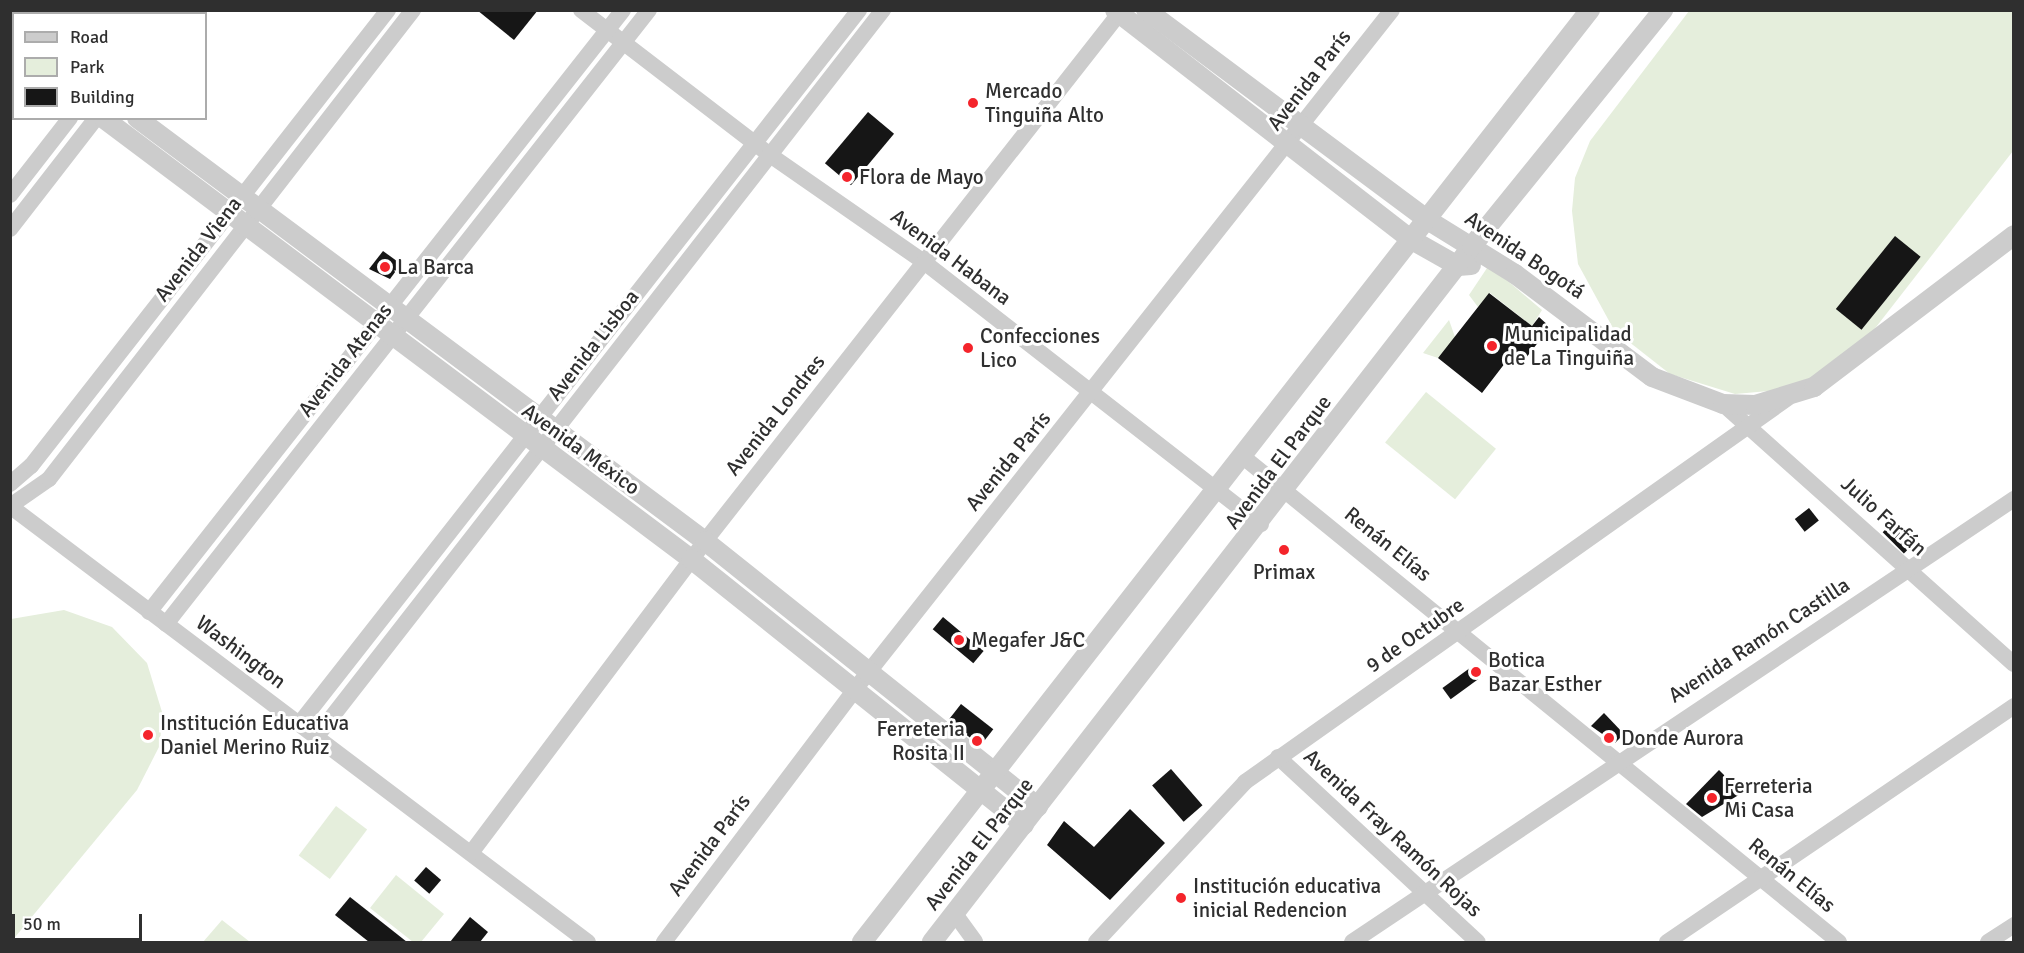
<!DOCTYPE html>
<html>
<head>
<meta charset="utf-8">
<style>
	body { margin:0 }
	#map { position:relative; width:2024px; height:953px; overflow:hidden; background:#fff; font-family:Signika,sans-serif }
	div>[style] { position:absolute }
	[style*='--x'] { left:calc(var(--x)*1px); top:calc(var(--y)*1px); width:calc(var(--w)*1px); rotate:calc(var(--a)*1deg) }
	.green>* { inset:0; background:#e5eedc; transform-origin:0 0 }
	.building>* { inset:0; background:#161616; transform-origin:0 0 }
	.minor>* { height:16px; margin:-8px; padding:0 8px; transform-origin:8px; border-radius:8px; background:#ccc }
	.tertiary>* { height:20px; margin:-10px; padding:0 10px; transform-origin:10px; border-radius:10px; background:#ccc }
	.dots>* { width:16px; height:16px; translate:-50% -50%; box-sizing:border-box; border:3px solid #fff; border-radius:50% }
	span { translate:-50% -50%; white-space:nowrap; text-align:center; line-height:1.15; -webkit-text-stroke:6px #fff; paint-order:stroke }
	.street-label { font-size:21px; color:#2f2f2f }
	.poi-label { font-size:21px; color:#2f2f2f }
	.left { translate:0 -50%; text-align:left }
	.right { translate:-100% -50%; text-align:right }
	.frame { position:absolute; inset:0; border:12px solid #2f2f2f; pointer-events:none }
	.legend { position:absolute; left:12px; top:12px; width:195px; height:108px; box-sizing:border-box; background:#fff; border:2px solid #acacac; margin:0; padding:8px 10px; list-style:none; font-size:18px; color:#2f2f2f }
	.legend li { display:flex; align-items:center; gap:12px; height:30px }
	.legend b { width:30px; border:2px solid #acacac }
	.scale { position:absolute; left:12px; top:914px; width:130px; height:27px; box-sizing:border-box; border:3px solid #2f2f2f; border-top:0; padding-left:8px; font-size:18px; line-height:21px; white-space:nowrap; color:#2f2f2f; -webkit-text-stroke:4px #fff; paint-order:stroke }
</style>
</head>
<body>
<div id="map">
	<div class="green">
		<i style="clip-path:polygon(1689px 11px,2013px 11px,2013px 151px,1873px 331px,1810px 380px,1781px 390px,1735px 394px,1670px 374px,1614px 330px,1578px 264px,1572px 211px,1575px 178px,1590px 141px)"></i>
		<i style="clip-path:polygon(1489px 265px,1542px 310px,1532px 326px,1490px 293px,1478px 307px,1469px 295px)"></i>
		<i style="clip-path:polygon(1449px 320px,1455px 337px,1438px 358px,1423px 353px)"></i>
		<i style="left:1426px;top:392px;width:90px;height:65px;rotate:39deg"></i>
		<i style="clip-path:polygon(64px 610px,112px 627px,147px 663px,162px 712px,160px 745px,137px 790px,11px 942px,11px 619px)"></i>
		<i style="left:336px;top:806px;width:39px;height:62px;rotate:37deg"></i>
		<i style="clip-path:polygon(396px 875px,444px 914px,421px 942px,413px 942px,370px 908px)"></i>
		<i style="clip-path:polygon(222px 920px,250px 942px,203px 942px)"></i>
	</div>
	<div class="building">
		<i style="clip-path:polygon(477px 10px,538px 10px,514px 40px)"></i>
		<i style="left:868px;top:112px;width:34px;height:67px;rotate:40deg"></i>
		<i style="left:1895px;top:236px;width:33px;height:94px;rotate:39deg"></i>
		<i style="clip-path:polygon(383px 251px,401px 264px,390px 279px,369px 269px)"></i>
		<i style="clip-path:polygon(1489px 293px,1532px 326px,1539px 317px,1550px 327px,1522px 363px,1512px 354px,1482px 393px,1438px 358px)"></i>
		<i style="left:1809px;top:508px;width:16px;height:18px;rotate:52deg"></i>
		<i style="left:1894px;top:521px;width:30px;height:16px;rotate:45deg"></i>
		<i style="left:943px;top:617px;width:53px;height:16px;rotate:40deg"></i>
		<i style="left:1474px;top:665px;width:14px;height:39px;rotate:54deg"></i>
		<i style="left:961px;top:704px;width:41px;height:21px;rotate:38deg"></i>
		<i style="clip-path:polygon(1604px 713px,1624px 734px,1615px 743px,1591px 726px)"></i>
		<i style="left:1171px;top:769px;width:48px;height:25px;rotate:49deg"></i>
		<i style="clip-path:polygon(1719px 770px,1742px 793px,1702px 817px,1686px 804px)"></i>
		<i style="clip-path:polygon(1130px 809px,1165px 843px,1110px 900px,1047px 845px,1064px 821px,1094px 847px)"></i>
		<i style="left:426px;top:867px;width:20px;height:18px;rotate:41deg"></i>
		<i style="clip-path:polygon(350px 897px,407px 942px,369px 942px,335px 915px)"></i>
		<i style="clip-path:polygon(470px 917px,488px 932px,480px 942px,450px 942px)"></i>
	</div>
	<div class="minor">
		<i style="--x:581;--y:10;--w:238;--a:37.5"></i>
		<i style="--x:770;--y:155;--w:188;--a:34.8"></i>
		<i style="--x:924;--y:262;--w:427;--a:37.9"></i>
		<i style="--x:152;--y:14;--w:4;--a:-63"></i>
		<i style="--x:180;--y:14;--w:4;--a:-63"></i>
		<i style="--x:10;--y:195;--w:98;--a:-52.1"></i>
		<i style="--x:10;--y:229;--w:140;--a:-52.2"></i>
		<i style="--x:1723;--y:404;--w:390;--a:41.8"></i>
		<i style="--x:1242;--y:456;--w:770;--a:39.15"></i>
		<i style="--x:10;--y:484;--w:28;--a:-41"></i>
		<i style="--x:31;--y:466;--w:579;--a:-51.94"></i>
		<i style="--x:10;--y:506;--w:724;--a:37.03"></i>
		<i style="--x:10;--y:506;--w:47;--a:-34.7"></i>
		<i style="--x:49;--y:479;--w:594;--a:-52.18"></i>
		<i style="--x:149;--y:612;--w:766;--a:-51.78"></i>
		<i style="--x:166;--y:624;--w:781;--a:-51.81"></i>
		<i style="--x:300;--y:723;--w:906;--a:-51.9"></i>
		<i style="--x:317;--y:736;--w:921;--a:-52.06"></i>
		<i style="--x:1278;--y:757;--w:272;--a:42.8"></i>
		<i style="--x:471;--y:853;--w:390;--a:-53.1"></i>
		<i style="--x:705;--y:541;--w:675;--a:-51.86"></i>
		<i style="--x:955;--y:914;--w:34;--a:54"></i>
		<i style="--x:664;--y:942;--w:318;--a:-52.9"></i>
		<i style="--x:856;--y:688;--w:864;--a:-51.67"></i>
		<i style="--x:1096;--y:942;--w:219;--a:-47"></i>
		<i style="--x:1245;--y:782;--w:665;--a:-35.27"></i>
		<i style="--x:1352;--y:942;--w:797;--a:-33.79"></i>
		<i style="--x:1667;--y:942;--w:420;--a:-34.2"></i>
		<i style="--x:1988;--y:942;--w:31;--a:-33"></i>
	</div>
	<div class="tertiary">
		<i style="--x:1115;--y:10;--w:376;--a:37.8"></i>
		<i style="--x:1412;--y:240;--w:53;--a:29.5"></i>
		<i style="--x:1458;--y:266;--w:13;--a:-4"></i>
		<i style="--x:1146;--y:10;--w:349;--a:36.7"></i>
		<i style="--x:1426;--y:219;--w:105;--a:31.7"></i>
		<i style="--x:1515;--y:274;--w:171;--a:36.9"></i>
		<i style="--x:1652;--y:377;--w:76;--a:20.8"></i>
		<i style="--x:1723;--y:404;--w:32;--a:2"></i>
		<i style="--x:1755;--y:405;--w:62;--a:-17"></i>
		<i style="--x:1814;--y:387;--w:251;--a:-37.2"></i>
		<i style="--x:10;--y:23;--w:4;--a:27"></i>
		<i style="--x:10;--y:50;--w:4;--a:27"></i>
		<i style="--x:103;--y:118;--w:735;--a:36.87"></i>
		<i style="--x:691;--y:559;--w:426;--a:38.6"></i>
		<i style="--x:137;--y:118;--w:708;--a:36.68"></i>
		<i style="--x:705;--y:541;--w:426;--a:38.6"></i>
		<i style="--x:862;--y:942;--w:1183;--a:-52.01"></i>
		<i style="--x:932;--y:942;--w:881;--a:-52.19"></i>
		<i style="--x:1472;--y:246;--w:304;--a:-51"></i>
	</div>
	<div class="dots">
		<i style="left:973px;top:103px;background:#f4242b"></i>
		<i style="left:847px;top:177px;background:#f4242b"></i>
		<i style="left:385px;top:267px;background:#f4242b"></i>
		<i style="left:1492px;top:346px;background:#f4242b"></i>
		<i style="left:968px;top:348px;background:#f4242b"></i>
		<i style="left:1284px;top:550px;background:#f4242b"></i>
		<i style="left:959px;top:640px;background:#f4242b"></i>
		<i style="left:1476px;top:672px;background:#f4242b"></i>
		<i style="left:148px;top:735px;background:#f4242b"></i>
		<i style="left:1609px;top:738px;background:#f4242b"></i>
		<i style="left:977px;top:741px;background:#f4242b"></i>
		<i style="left:1712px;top:798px;background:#f4242b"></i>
		<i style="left:1181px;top:898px;background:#f4242b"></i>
	</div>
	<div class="street-label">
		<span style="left:1309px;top:80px;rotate:-52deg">Avenida París</span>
		<span style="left:198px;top:249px;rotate:-52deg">Avenida Viena</span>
		<span style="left:1525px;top:255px;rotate:34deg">Avenida Bogotá</span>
		<span style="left:951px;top:257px;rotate:37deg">Avenida Habana</span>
		<span style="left:593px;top:345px;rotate:-52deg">Avenida Lisboa</span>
		<span style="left:345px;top:360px;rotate:-52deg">Avenida Atenas</span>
		<span style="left:775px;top:415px;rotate:-52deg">Avenida Londres</span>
		<span style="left:581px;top:449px;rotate:36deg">Avenida México</span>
		<span style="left:1008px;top:461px;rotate:-51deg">Avenida París</span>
		<span style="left:1278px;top:462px;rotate:-53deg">Avenida El Parque</span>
		<span style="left:1884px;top:516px;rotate:42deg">Julio Farfán</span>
		<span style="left:1388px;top:544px;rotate:39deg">Renán Elías</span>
		<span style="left:1415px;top:635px;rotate:-35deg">9 de Octubre</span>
		<span style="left:1759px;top:640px;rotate:-33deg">Avenida Ramón Castilla</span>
		<span style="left:241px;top:652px;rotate:37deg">Washington</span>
		<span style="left:1393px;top:833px;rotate:43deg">Avenida Fray Ramón Rojas</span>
		<span style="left:979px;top:844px;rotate:-52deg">Avenida El Parque</span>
		<span style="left:709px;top:845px;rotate:-53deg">Avenida París</span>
		<span style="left:1792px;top:875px;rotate:39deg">Renán Elías</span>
	</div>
	<div class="poi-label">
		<span class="left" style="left:985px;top:103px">Mercado<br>Tinguiña Alto</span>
		<span class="left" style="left:859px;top:177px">Flora de Mayo</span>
		<span class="left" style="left:397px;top:267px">La Barca</span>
		<span class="left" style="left:1504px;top:346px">Municipalidad<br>de La Tinguiña</span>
		<span class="left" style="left:980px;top:348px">Confecciones<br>Lico</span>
		<span style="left:1284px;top:572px">Primax</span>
		<span class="left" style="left:971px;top:640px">Megafer J&amp;C</span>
		<span class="left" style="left:1488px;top:672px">Botica<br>Bazar Esther</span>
		<span class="left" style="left:160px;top:735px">Institución Educativa<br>Daniel Merino Ruiz</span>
		<span class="right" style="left:965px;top:741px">Ferreteria<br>Rosita II</span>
		<span class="left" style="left:1621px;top:738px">Donde Aurora</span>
		<span class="left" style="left:1724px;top:798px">Ferreteria<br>Mi Casa</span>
		<span class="left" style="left:1193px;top:898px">Institución educativa<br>inicial Redencion</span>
	</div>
	<div class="frame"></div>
	<ul class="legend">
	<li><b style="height:8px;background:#ccc"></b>Road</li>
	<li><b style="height:16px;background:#e5eedc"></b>Park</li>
	<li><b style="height:16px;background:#161616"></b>Building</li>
	</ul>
	<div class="scale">50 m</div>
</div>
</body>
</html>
